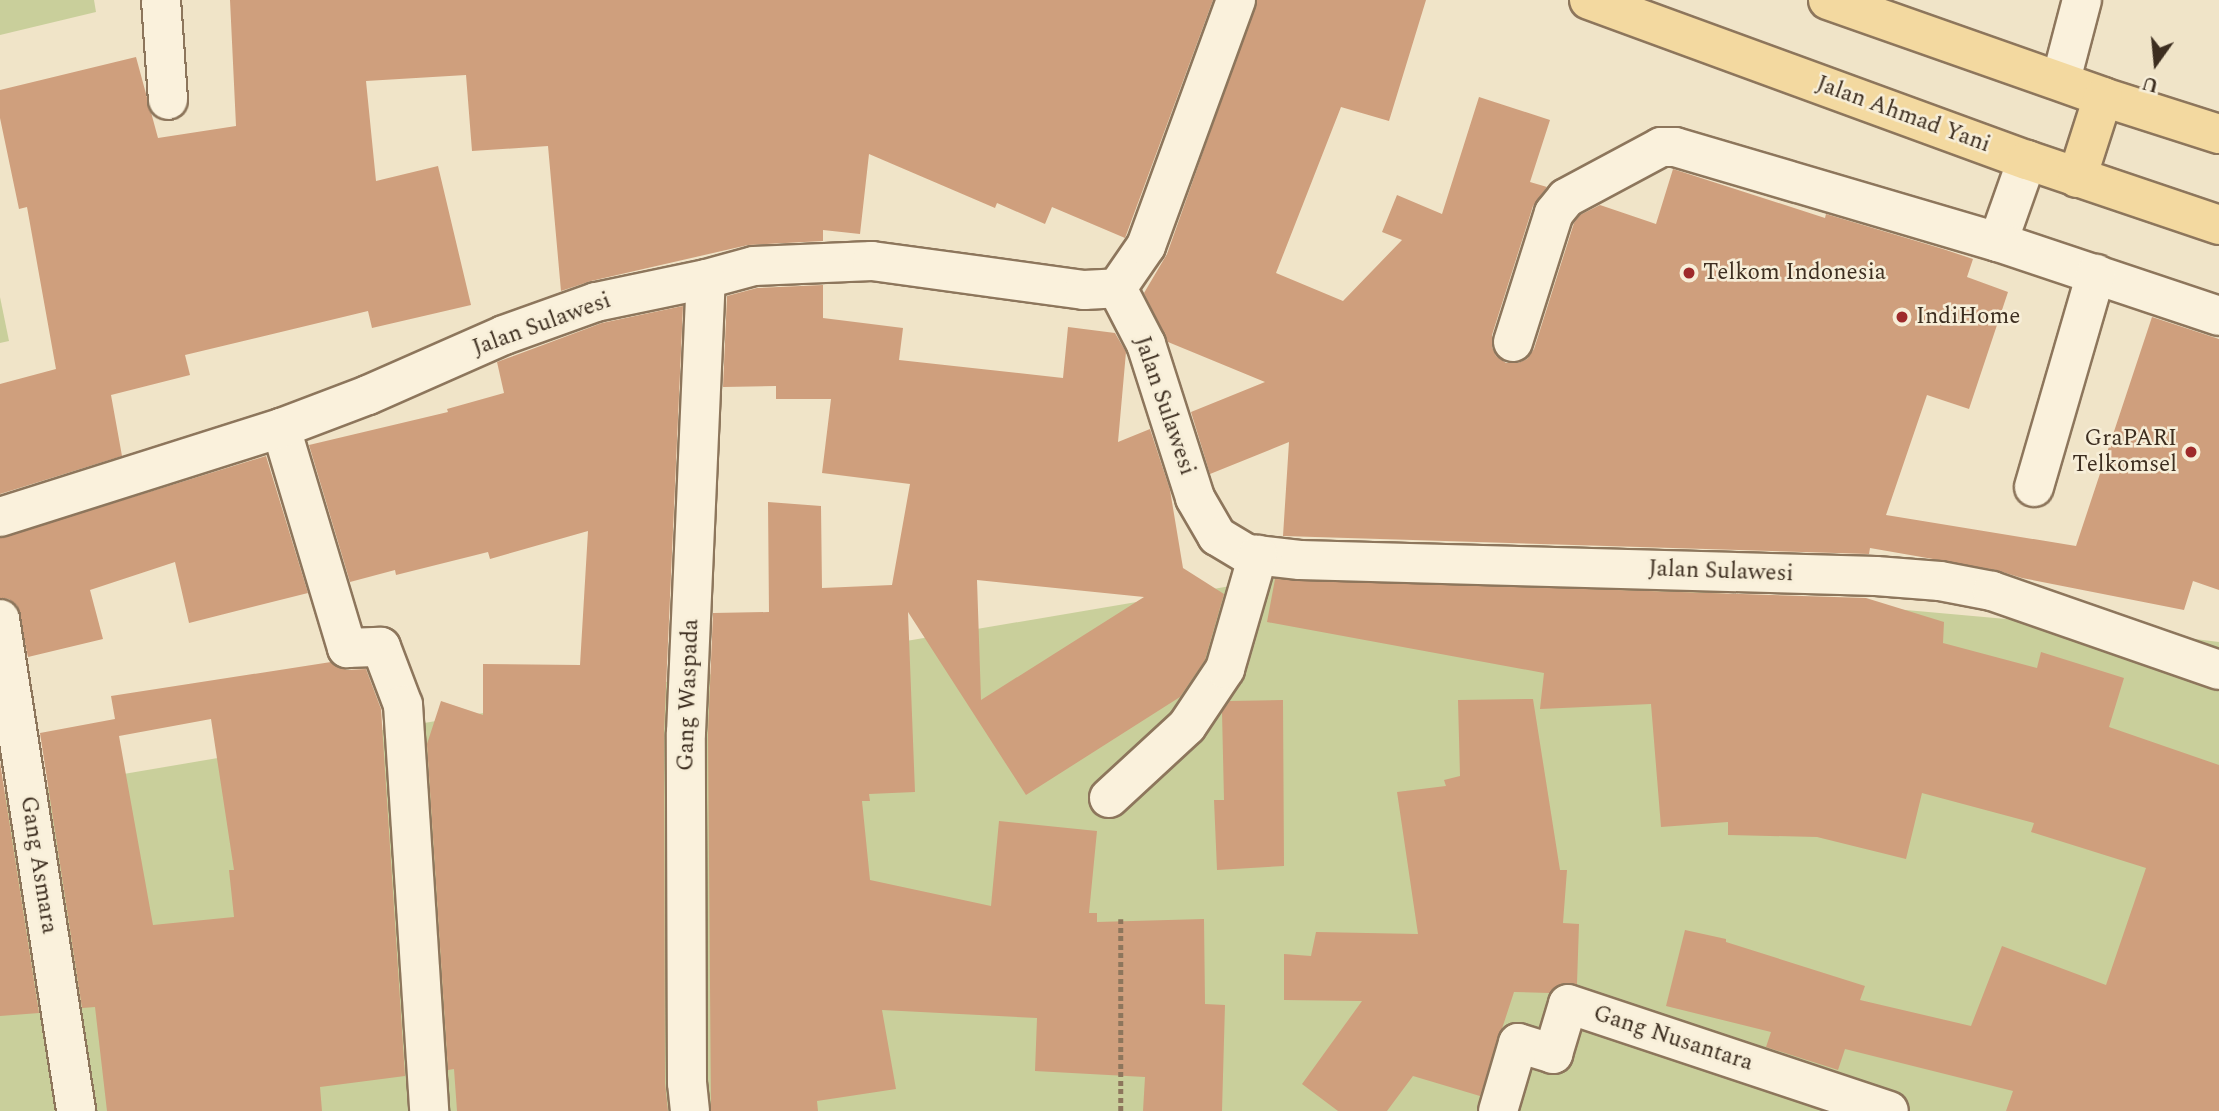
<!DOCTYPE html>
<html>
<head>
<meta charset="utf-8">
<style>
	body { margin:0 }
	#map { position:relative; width:2219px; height:1111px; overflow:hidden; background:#f0e4c8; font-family:Spectral,serif }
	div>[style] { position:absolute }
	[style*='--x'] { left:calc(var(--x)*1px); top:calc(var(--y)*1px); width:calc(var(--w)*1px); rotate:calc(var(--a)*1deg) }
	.green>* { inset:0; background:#c9cf9b }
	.building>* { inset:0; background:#cf9f7d }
	.path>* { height:4.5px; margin-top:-2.25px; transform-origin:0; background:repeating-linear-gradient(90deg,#8d765c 0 5px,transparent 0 8.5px) }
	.roads { filter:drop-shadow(2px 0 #8d765c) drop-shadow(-2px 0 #8d765c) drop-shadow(0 2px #8d765c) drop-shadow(0 -2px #8d765c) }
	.minor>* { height:38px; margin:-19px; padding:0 19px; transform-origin:19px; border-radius:19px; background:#faf1dc }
	.major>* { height:38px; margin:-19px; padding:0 19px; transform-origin:19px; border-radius:19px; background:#f3d9a0 }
	.dots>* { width:19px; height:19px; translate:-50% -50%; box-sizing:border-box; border:4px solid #f7eed8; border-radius:50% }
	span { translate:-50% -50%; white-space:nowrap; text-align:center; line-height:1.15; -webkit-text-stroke:5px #f7eed8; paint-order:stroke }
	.street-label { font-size:23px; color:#3d2e20 }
	.poi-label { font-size:23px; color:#3d2e20 }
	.left { translate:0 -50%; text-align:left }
	.right { translate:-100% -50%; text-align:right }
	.north { position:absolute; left:2121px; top:28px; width:70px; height:70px; -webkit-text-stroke:5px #f7eed8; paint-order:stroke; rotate:195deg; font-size:19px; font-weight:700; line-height:28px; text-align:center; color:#3d2e20 }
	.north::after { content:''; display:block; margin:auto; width:24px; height:32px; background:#3d2e20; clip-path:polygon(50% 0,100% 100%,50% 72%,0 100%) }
</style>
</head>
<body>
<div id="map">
	<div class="green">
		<i style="clip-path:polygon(0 0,94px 0,96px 12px,0 35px)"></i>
		<i style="clip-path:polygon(0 297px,9px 341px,0 343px)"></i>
		<i style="clip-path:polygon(1372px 562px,2107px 628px,2219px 642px,2219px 1111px,0 1111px,0 795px)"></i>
	</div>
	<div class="building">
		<i style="clip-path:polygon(230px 0,1213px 0,1125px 238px,1052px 207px,1045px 224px,997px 203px,995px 208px,869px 154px,860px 234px,823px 230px,823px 241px,748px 245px,591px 281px,561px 291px,548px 146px,472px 151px,466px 75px,366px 81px,376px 181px,438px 166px,471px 305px,372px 328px,368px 311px,185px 355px,190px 375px,111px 395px,122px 456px,0 494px,0 384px,56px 369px,27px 207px,19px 209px,0 118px,0 90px,136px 57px,158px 138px,236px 126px)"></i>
		<i style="clip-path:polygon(1257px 0,1426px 0,1389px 121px,1341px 107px,1276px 273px,1343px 301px,1402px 240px,1382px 232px,1397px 195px,1442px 214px,1479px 97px,1550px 120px,1530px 182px,1547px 187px,1533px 206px,1492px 335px,1492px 347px,1496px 356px,1506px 363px,1518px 363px,1527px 359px,1534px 349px,1574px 223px,1580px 215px,1600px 205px,1656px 224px,1673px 169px,1825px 218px,1826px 214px,1943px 249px,1973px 259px,1967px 277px,2008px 292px,1969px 409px,1927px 395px,1886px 515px,2076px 546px,2152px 317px,2219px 339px,2219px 590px,2193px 581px,2184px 610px,2022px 578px,1996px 570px,1870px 548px,1869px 554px,1283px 536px,1289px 442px,1210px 474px,1191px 412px,1265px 382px,1168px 342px,1144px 293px,1167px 254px)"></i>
		<i style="clip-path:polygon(evenodd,823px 285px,823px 318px,903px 328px,899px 360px,1063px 378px,1068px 327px,1115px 333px,1126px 352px,1118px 442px,1150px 429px,1170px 490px,1183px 568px,1224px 594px,1205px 660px,1180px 697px,1026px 795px,908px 612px,915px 792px,869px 794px,870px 801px,862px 801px,870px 880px,991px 906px,999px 821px,1097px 831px,1089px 913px,1097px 913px,1097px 922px,1204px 919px,1205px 1004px,1225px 1005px,1222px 1111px,1143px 1111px,1145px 1077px,1035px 1071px,1037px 1018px,882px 1010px,896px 1089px,817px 1101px,818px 1111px,711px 1111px,708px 733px,713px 613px,769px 612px,768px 502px,821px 506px,822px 588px,892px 585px,910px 484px,822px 473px,831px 399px,776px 399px,776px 386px,723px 387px,727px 296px,757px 288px,823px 285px,977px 580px,1144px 597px,981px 700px,977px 580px)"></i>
		<i style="clip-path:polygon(683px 306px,664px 732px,665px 1083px,668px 1111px,457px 1111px,454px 1069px,448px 1070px,427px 744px,441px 701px,483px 715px,483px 664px,580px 665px,588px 531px,490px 559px,488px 552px,396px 575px,395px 570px,350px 582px,309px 445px,448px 412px,447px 409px,504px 393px,497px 362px,602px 323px)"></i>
		<i style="clip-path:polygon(266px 456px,308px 593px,189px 623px,175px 562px,90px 590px,103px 639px,28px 657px,17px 606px,9px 599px,0 598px,0 538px)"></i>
		<i style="clip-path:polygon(1275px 579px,1866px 598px,1944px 622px,1943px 643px,2037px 668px,2041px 652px,2124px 678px,2109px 727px,2219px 765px,2219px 1111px,2006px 1111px,2013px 1091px,1845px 1049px,1838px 1070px,1766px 1047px,1771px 1032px,1666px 1006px,1685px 930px,1726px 939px,1726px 942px,1865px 986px,1860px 1000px,1971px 1026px,2002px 946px,2106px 985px,2146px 868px,2031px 832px,2034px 823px,1922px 793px,1906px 859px,1817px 837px,1728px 835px,1728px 822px,1661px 827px,1651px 704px,1540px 709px,1544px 673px,1267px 622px)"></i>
		<i style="clip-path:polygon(evenodd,331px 662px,347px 670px,366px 669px,381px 709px,405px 1076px,320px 1087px,322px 1111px,107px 1111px,95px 1007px,82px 1008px,40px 733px,115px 719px,111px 696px,331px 662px,211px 719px,234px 870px,229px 870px,234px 917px,153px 925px,119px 736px,211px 719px)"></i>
		<i style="clip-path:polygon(1533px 699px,1560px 870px,1567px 870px,1563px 923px,1579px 924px,1577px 984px,1563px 983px,1550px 993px,1514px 992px,1480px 1096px,1413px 1076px,1387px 1111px,1338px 1111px,1302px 1084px,1362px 1001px,1284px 1000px,1284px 954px,1311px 956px,1316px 932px,1418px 934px,1397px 792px,1446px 786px,1444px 780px,1460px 776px,1458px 700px)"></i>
		<i style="clip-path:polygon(1283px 700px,1284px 866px,1217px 870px,1214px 800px,1224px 800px,1222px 712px,1230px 701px)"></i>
		<i style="clip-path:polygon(0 762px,39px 1013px,0 1016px)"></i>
	</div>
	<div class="path">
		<i style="--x:1121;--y:919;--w:192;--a:90"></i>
	</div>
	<div class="roads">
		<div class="minor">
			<i style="--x:161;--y:0;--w:100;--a:86"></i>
			<i style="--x:2061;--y:80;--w:83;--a:-75.3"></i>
			<i style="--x:2027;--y:160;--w:87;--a:109.5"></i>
			<i style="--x:1998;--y:242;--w:233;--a:18.5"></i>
			<i style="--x:1117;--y:288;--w:63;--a:62.6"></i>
			<i style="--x:1146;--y:344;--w:162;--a:72.3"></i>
			<i style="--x:1195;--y:498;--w:44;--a:59.9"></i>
			<i style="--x:1217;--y:536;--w:35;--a:31"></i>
			<i style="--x:1247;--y:554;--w:53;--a:6.5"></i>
			<i style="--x:1300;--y:560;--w:576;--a:1.59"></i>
			<i style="--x:1876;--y:576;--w:64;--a:4.5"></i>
			<i style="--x:1940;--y:581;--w:53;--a:10.9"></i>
			<i style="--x:1992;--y:591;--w:240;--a:19.2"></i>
			<i style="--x:1117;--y:288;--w:51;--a:-55.4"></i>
			<i style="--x:1146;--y:246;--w:262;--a:-69.9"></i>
			<i style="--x:1513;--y:342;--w:135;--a:-72.4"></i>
			<i style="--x:1554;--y:213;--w:19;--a:-51"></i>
			<i style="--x:1566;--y:198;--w:108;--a:-28.2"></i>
			<i style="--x:1661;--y:147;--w:14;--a:0"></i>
			<i style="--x:1675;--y:147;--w:337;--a:16.4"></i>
			<i style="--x:281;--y:428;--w:230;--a:73.3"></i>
			<i style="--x:347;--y:648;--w:34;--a:-2"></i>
			<i style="--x:381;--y:647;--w:62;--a:69.2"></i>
			<i style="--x:403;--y:705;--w:407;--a:86.3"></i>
			<i style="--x:2034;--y:487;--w:222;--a:-73.8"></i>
			<i style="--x:0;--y:517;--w:295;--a:-17.6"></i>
			<i style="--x:281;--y:428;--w:93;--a:-20.8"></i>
			<i style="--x:368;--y:395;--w:149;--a:-23.8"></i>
			<i style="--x:504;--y:335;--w:98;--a:-19.7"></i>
			<i style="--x:596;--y:302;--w:112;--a:-11.8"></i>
			<i style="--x:706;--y:279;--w:50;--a:-15.2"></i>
			<i style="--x:754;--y:266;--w:118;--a:-2.4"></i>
			<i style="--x:872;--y:261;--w:214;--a:7.8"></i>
			<i style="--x:1084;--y:290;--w:33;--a:-3"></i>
			<i style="--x:0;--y:619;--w:498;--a:81.2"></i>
			<i style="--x:1109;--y:798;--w:106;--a:-42.7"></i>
			<i style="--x:1187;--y:726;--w:69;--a:-56.3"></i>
			<i style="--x:1225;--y:669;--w:119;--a:-73.9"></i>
			<i style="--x:690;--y:1111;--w:28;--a:-96"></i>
			<i style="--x:687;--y:1083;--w:350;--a:-90.2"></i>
			<i style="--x:686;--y:733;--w:454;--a:-87.5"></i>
			<i style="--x:1498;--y:1111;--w:71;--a:-73.6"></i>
			<i style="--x:1518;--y:1043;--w:37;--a:17"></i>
			<i style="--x:1553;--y:1054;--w:52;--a:-73.3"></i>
			<i style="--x:1568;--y:1004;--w:338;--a:18.4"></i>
		</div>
		<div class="major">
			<i style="--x:1589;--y:0;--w:466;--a:20.1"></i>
			<i style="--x:2027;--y:160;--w:203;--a:18.7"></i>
			<i style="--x:1828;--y:0;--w:292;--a:19.4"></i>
			<i style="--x:2103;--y:97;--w:122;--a:17.7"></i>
			<i style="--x:2077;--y:178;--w:85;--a:-72.2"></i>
		</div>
	</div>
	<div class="dots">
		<i style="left:1689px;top:273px;background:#9e2a2b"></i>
		<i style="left:1902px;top:317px;background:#9e2a2b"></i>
		<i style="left:2191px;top:452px;background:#9e2a2b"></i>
	</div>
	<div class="street-label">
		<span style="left:1903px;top:115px;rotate:20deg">Jalan Ahmad Yani</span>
		<span style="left:542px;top:325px;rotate:-20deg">Jalan Sulawesi</span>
		<span style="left:1164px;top:406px;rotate:71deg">Jalan Sulawesi</span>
		<span style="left:1721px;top:572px;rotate:2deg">Jalan Sulawesi</span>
		<span style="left:689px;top:695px;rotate:-88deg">Gang Waspada</span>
		<span style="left:38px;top:865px;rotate:81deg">Gang Asmara</span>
		<span style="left:1673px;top:1039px;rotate:18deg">Gang Nusantara</span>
	</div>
	<div class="poi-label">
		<span class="left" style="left:1703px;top:273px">Telkom Indonesia</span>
		<span class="left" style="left:1916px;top:317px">IndiHome</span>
		<span class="right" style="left:2177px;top:452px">GraPARI<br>Telkomsel</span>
	</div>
	<div class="north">U</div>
</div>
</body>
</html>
